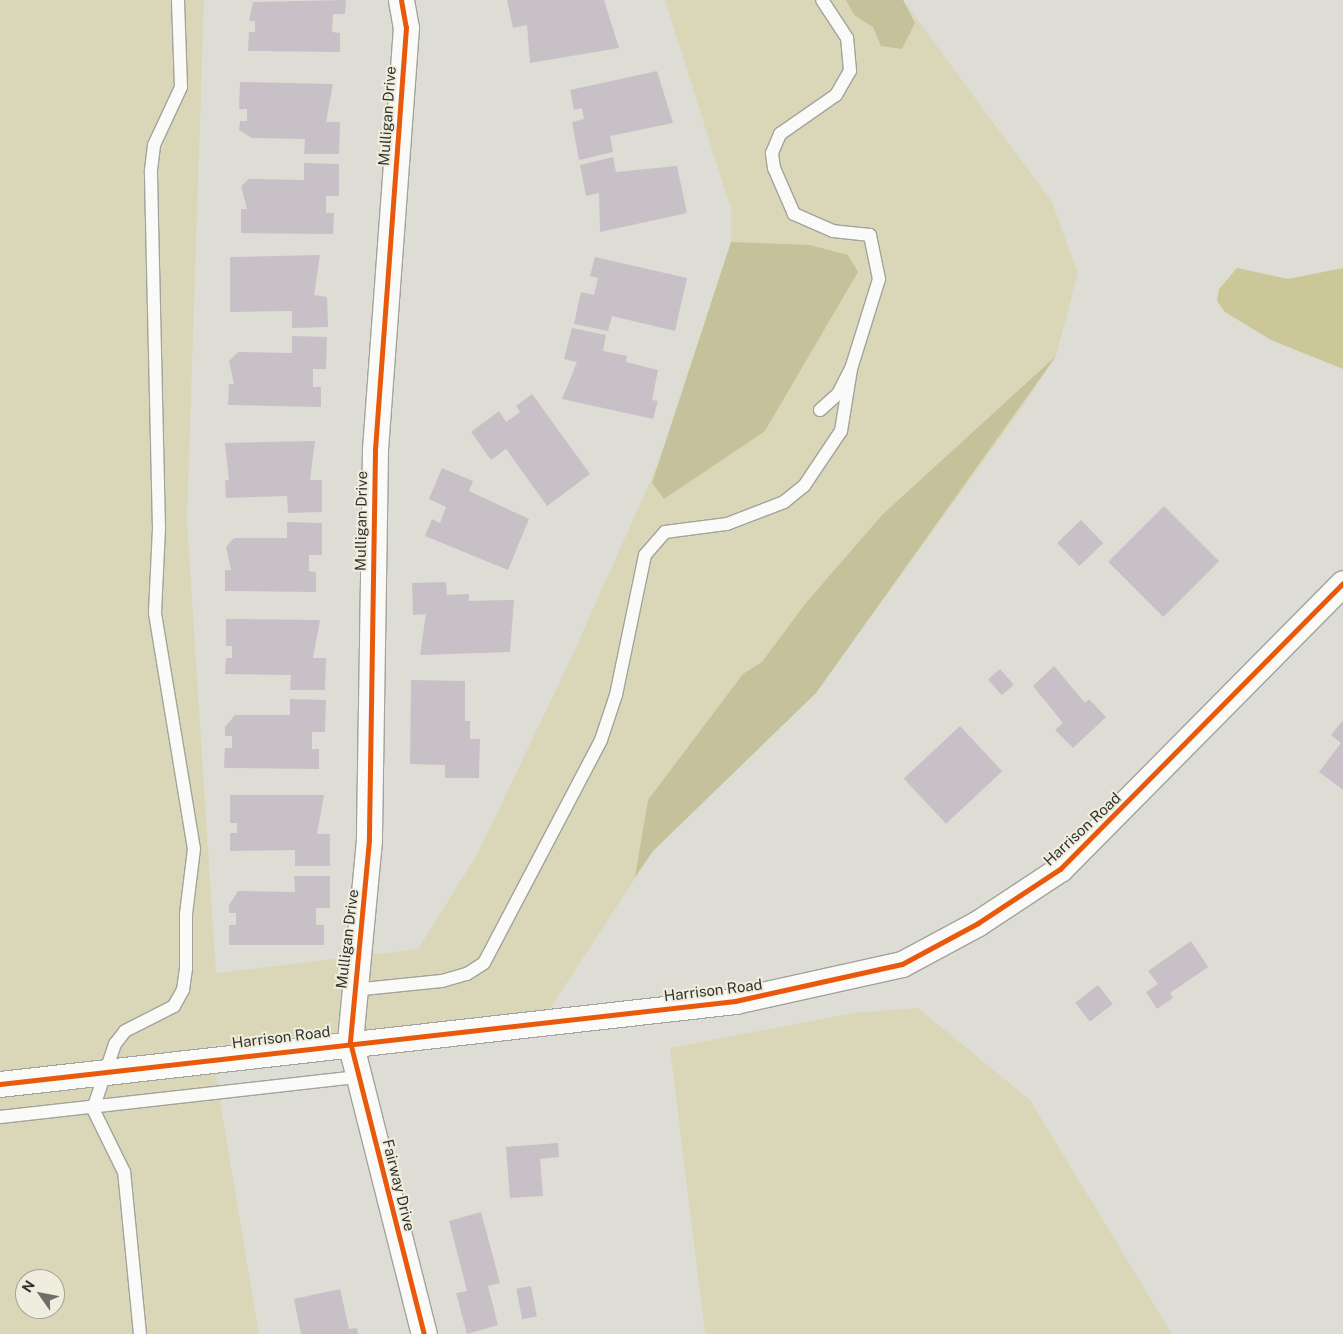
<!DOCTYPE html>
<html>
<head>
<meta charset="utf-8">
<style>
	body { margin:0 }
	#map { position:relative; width:1343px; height:1334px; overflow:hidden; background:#deddd5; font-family:"Public Sans",sans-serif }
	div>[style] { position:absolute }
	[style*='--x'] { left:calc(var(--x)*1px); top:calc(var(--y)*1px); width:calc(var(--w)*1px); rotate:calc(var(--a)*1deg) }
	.green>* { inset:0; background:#dad7b8 }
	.forest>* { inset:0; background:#c5c19b }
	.water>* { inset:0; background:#ccc798 }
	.building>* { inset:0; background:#c7c0c6; transform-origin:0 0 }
	.roads { filter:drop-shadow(1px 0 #a3a29c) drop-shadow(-1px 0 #a3a29c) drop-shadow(0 1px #a3a29c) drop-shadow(0 -1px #a3a29c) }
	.service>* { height:12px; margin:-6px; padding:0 6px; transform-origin:6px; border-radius:6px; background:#fafaf9 }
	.minor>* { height:25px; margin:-12.5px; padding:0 12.5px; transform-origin:12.5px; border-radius:12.5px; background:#fafaf9 }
	.cycleway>* { height:5px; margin:-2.5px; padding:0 2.5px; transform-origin:2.5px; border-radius:2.5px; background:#e8590c }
	span { translate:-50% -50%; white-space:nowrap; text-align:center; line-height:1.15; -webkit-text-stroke:4px #efeede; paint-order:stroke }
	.street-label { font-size:15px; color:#33332d }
	.north { position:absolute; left:15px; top:1269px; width:50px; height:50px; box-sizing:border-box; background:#efeede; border:1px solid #a4a397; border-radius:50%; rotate:303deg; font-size:14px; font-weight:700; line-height:20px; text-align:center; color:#33332d }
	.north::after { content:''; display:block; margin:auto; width:18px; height:22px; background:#6f6e68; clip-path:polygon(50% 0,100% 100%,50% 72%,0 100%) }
</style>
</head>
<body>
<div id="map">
	<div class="green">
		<i style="clip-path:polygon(evenodd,0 0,204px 0,187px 521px,216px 973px,418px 949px,478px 853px,573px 654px,669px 439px,731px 242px,731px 209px,665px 0,903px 0,1052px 202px,1078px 273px,1056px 356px,1026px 402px,816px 693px,653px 851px,549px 1010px,211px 1046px,259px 1334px,0 1334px,0 0,25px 1279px,55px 1279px,55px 1309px,25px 1309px,25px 1279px)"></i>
		<i style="clip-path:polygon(918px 1008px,1030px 1100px,1172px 1334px,705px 1334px,670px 1048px,853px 1013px)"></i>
	</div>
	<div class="forest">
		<i style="clip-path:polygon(846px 0,903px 0,915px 23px,902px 49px,881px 46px,873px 27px,854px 15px)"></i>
		<i style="clip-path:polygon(731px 242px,810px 245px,848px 255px,858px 272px,765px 431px,664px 499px,652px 483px)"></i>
		<i style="clip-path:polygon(1056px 356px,816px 693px,653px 851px,635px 877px,648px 800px,743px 674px,762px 662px,805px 604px,882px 515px)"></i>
	</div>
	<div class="water">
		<i style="clip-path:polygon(1237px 268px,1288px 279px,1343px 268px,1343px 369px,1271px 340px,1225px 312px,1217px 301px,1219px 289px)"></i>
	</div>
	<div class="building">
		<i style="clip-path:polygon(346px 0,345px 14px,333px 14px,332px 32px,340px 33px,340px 52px,248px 51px,249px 32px,255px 32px,255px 21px,249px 21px,253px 2px)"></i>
		<i style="clip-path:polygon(507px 0,604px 0,619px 48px,530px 63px,527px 25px,513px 28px)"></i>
		<i style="clip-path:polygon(657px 71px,673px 123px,610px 136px,613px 152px,579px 160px,572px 122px,584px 119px,582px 108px,574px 110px,570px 90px)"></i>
		<i style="clip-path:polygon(240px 82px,333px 84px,326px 122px,340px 122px,339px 154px,304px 154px,305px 139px,252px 138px,239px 130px,240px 121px,247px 121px,247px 109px,239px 109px)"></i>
		<i style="clip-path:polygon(613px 157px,616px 172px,677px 166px,687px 213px,600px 232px,599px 193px,586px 196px,580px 165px)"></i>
		<i style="clip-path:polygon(304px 163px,339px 164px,339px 196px,326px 196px,326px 213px,334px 213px,333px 234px,241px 233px,241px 209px,247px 209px,241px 186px,249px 179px,304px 180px)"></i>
		<i style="clip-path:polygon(320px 255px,314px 295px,327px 297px,328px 327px,292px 328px,292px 311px,230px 312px,230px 257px)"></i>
		<i style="clip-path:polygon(595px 257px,687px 278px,675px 331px,612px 316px,608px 331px,574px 324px,581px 292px,594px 295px,598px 278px,590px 276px)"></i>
		<i style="clip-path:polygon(572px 328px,606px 335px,603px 351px,627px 356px,626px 362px,658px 370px,652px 400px,658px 401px,653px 419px,562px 399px,577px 362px,564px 359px)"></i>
		<i style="clip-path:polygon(292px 336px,327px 337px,326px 369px,313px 369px,313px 387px,321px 387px,321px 407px,228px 405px,229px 384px,234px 384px,229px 361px,238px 352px,292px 353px)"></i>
		<i style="clip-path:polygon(532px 394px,590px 474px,547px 506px,506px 449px,491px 460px,471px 432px,499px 411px,506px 422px,520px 412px,516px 406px)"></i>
		<i style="clip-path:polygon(315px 441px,310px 480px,322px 480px,322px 512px,288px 513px,287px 496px,226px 498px,225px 480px,229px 480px,225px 443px)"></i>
		<i style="clip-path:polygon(442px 468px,473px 481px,469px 491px,529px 519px,508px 570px,425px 536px,432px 519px,440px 523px,446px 507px,429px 499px)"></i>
		<i style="left:1164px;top:506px;width:78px;height:79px;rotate:45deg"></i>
		<i style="left:1081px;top:520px;width:32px;height:33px;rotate:46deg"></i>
		<i style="clip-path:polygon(287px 522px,322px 523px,322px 555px,309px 555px,309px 571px,316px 572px,316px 592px,225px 591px,225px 570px,231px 570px,226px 547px,234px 538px,287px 538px)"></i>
		<i style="clip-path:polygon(446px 582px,447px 595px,469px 594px,469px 601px,514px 600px,510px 652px,420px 655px,426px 614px,413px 615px,412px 583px)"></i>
		<i style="clip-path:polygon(226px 619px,320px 620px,313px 658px,326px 658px,325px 690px,290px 690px,291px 675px,225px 674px,226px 658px,232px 658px,232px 646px,226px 646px)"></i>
		<i style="clip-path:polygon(1054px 666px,1085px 703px,1089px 699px,1106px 717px,1073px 748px,1055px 730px,1063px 723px,1033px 686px)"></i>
		<i style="left:1000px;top:669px;width:21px;height:16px;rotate:49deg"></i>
		<i style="clip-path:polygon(411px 680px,465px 681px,465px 721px,470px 721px,470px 739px,480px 739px,479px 778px,445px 778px,445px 765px,410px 764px)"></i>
		<i style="clip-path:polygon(290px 699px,326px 700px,325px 732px,312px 732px,312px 749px,319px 749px,319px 769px,224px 768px,225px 748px,232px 748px,232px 736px,225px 736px,225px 727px,235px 715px,290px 715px)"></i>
		<i style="clip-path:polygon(1343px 720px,1343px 790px,1319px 772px,1341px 743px,1331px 735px)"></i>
		<i style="left:960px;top:726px;width:62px;height:77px;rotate:47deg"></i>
		<i style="clip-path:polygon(230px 795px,324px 795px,317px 834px,330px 834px,330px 866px,295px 866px,295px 850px,230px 851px,230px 833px,237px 833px,237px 823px,230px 823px)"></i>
		<i style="clip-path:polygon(294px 876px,330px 876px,330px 908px,316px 908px,316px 925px,324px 925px,324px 945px,229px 945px,229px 925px,236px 925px,236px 913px,229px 913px,229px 905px,238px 891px,295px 892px)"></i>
		<i style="clip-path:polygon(1191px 941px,1208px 967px,1170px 993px,1173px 998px,1157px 1009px,1146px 992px,1158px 984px,1148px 971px)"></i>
		<i style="left:1098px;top:985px;width:24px;height:29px;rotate:52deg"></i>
		<i style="clip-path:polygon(558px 1143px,559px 1157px,540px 1159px,543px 1196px,510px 1198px,506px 1147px)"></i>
		<i style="clip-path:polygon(481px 1212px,500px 1283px,488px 1286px,498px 1325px,467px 1334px,456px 1293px,467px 1291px,449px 1221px)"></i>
		<i style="left:531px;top:1286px;width:31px;height:15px;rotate:79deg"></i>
		<i style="clip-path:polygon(340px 1289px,349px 1329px,357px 1328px,358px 1334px,301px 1334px,294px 1299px)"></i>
	</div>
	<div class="roads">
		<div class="service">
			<i style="--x:820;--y:410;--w:24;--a:-42"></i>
			<i style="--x:838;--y:394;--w:28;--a:-63"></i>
			<i style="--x:851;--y:369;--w:94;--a:-72.7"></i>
			<i style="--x:879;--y:279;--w:45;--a:-101.6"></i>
			<i style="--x:870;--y:235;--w:37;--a:-174"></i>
			<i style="--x:833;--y:231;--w:43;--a:-156.4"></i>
			<i style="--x:794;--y:214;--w:50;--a:-113.5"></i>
			<i style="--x:774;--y:168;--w:15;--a:-98"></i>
			<i style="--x:772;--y:153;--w:21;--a:-67"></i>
			<i style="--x:780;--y:134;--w:68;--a:-34.9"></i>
			<i style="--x:836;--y:95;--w:28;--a:-60"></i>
			<i style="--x:850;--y:71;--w:33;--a:-95"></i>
			<i style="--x:847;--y:38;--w:45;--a:-123.3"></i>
			<i style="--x:353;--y:990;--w:89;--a:-5.8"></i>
			<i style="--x:442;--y:981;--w:26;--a:-16"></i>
			<i style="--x:467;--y:974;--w:20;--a:-33"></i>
			<i style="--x:484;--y:963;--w:252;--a:-62.3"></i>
			<i style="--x:601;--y:740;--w:47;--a:-71.6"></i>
			<i style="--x:616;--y:695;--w:143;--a:-78.3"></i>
			<i style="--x:645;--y:555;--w:30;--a:-49"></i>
			<i style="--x:665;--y:532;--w:63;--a:-7.4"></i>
			<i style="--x:727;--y:524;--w:61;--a:-21.1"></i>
			<i style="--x:784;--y:502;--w:26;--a:-39"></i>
			<i style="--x:804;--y:486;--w:66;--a:-56.1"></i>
			<i style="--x:841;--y:431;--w:63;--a:-80.8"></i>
			<i style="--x:0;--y:1117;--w:361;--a:-6.4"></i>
			<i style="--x:140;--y:1334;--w:163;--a:-95.6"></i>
			<i style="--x:124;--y:1172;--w:70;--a:-116.2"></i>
			<i style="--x:93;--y:1109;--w:69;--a:-71.3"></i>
			<i style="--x:115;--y:1044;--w:16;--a:-52"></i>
			<i style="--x:125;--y:1031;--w:55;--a:-27"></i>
			<i style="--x:174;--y:1006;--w:18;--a:-61"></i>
			<i style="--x:183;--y:990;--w:21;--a:-82"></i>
			<i style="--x:186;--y:969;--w:55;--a:-90"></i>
			<i style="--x:186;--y:914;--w:65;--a:-83"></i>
			<i style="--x:194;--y:849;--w:239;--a:-99.4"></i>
			<i style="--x:155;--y:613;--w:84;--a:-87.3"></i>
			<i style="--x:159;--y:529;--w:359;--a:-91.3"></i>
			<i style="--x:151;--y:170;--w:25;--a:-83"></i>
			<i style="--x:154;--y:145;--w:64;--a:-65"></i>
			<i style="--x:181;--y:87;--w:87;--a:-92"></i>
		</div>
		<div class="minor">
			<i style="--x:401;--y:0;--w:27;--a:80"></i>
			<i style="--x:406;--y:27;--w:425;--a:94.2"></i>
			<i style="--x:375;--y:451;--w:389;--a:90.9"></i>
			<i style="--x:369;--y:840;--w:203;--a:95.4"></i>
			<i style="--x:350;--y:1042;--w:301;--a:75.8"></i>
			<i style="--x:0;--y:1084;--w:740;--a:-6.44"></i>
			<i style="--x:735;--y:1001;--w:171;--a:-12.5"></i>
			<i style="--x:902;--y:964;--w:86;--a:-28.3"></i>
			<i style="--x:978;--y:923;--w:98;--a:-33.4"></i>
			<i style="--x:1060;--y:869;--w:402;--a:-45.3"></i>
		</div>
	</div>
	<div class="cycleway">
		<i style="--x:401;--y:0;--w:27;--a:80"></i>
		<i style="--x:406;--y:27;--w:425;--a:94.2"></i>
		<i style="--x:375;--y:451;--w:389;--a:90.9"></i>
		<i style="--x:369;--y:840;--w:203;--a:95.4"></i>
		<i style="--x:350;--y:1042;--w:301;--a:75.8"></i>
		<i style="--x:0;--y:1084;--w:740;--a:-6.44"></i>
		<i style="--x:735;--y:1001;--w:171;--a:-12.5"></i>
		<i style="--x:902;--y:964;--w:86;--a:-28.3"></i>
		<i style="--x:978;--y:923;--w:98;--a:-33.4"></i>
		<i style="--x:1060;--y:869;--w:402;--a:-45.3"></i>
	</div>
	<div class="street-label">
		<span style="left:387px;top:116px;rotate:-86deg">Mulligan Drive</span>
		<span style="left:361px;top:521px;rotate:-89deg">Mulligan Drive</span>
		<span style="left:1082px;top:829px;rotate:-43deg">Harrison Road</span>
		<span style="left:347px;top:939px;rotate:-83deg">Mulligan Drive</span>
		<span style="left:713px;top:990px;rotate:-7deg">Harrison Road</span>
		<span style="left:281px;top:1037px;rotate:-7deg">Harrison Road</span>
		<span style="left:399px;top:1185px;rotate:76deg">Fairway Drive</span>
	</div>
	<div class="north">N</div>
</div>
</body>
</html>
